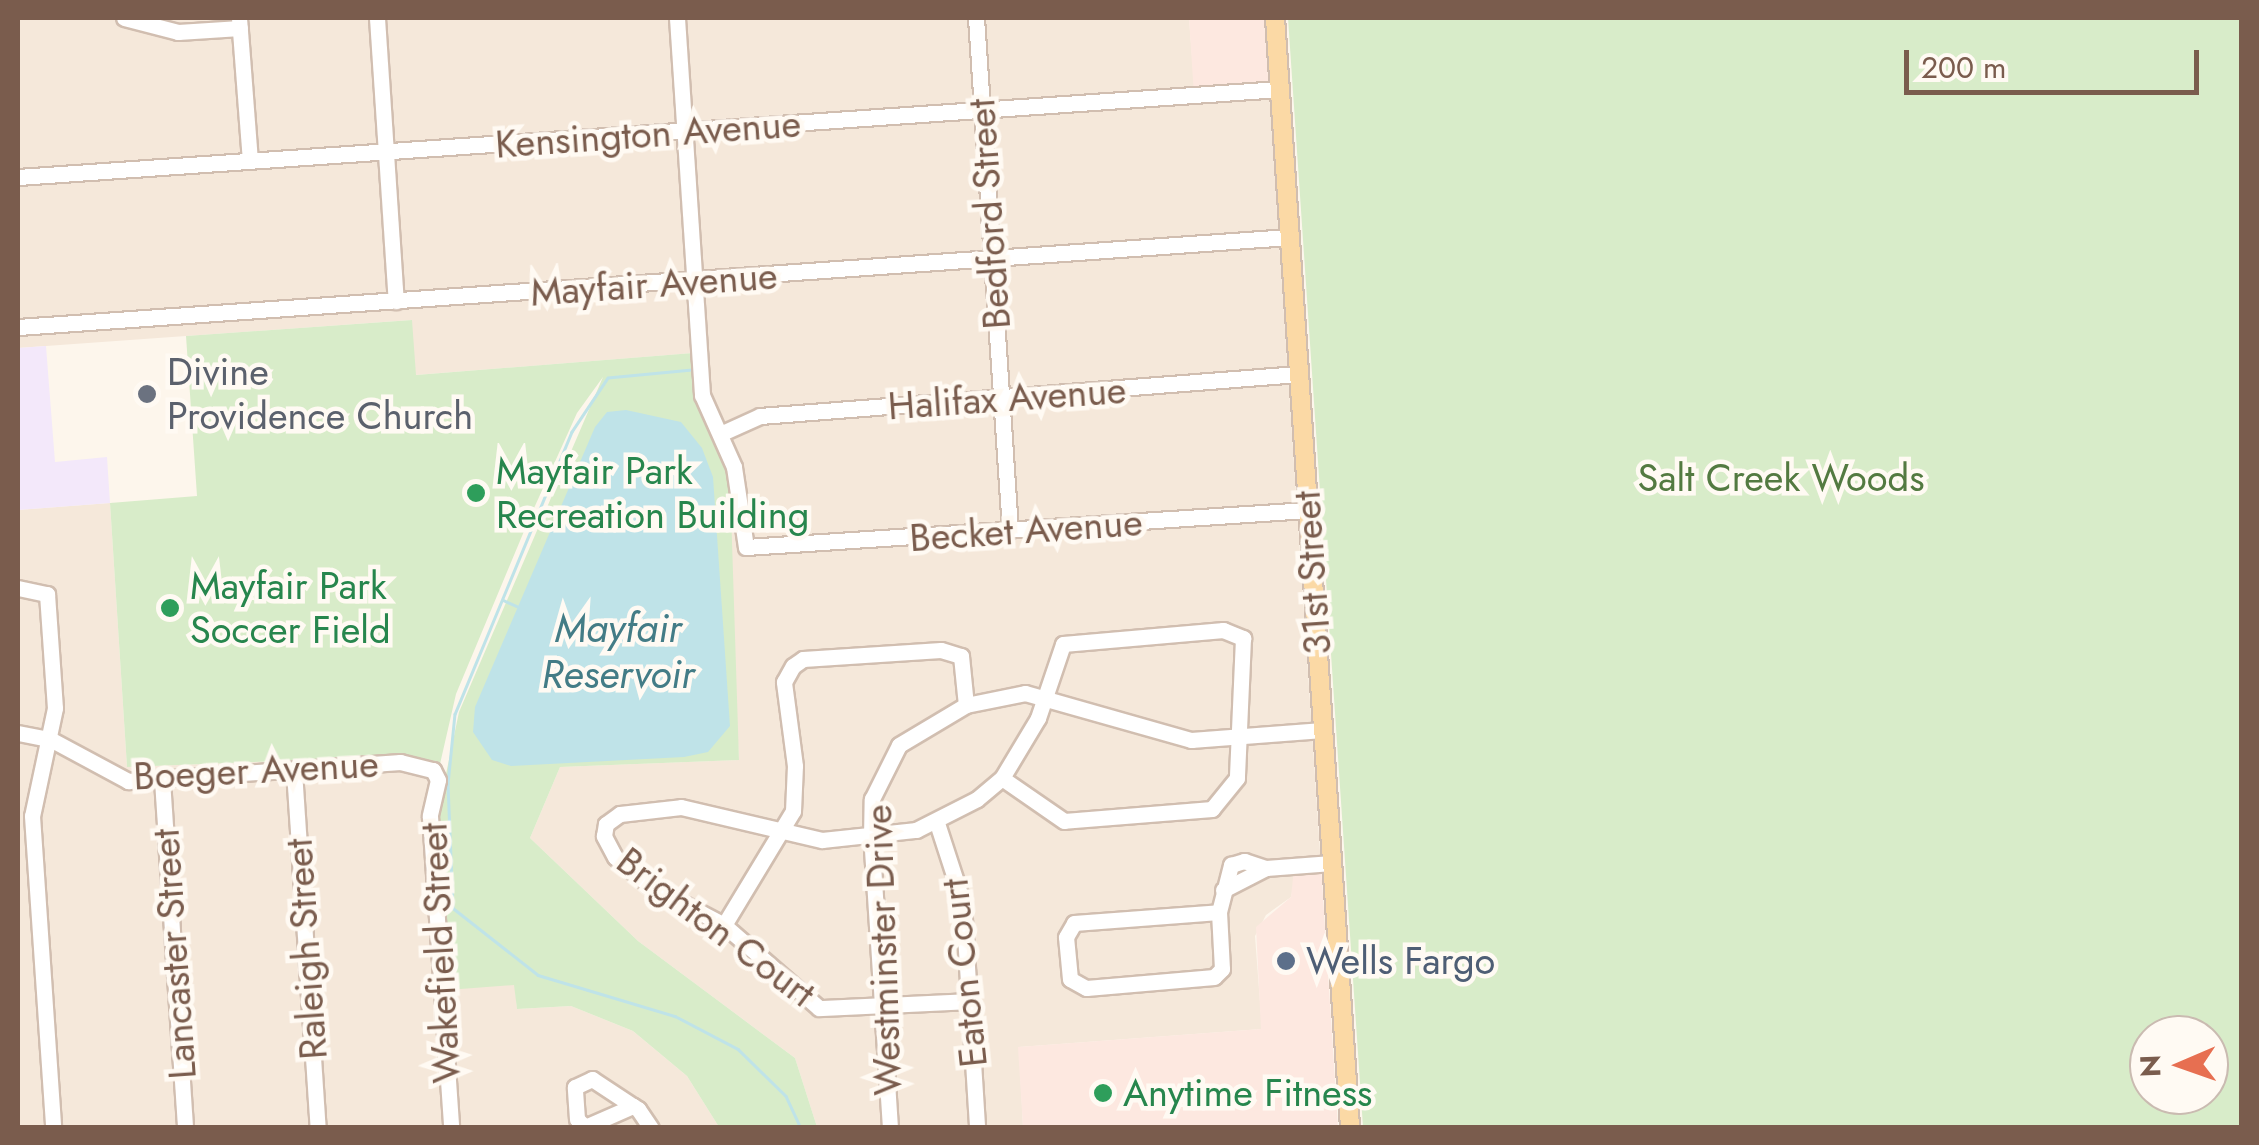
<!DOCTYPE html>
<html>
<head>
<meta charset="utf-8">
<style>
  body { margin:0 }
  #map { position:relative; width:2259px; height:1145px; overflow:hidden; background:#fdf6ec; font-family:Jost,sans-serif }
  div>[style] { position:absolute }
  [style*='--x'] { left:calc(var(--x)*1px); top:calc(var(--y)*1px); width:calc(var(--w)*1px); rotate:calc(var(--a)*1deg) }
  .residential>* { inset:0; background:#f5e8da }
  .commercial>* { inset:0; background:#fde8e0 }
  .education>* { inset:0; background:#f3e8fa }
  .green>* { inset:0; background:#d8ecc9 }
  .water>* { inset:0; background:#bfe3e8 }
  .stream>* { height:2.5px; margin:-1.25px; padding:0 1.25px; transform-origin:1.25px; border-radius:1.25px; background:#bfe3e8 }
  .roads { filter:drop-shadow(2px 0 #d1beb0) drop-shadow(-2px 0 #d1beb0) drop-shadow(0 2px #d1beb0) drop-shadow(0 -2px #d1beb0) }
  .minor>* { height:15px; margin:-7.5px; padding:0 7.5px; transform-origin:7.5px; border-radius:7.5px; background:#fff }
  .major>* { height:18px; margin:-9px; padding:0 9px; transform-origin:9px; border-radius:9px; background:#fbd9a5 }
  .dots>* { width:28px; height:28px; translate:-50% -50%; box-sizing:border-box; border:5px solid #fffaf3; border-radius:50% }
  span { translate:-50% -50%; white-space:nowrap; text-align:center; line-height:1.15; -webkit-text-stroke:9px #fffaf3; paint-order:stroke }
  .street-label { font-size:38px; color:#7a5c4d }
  .worship-label { font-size:38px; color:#5b616d }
  .left { translate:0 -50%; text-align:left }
  .leisure-label { font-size:38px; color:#27864d }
  .park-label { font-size:38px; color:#537a41 }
  .service-label { font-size:38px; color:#4e5e75 }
  .water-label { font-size:40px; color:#437c86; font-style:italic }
  .frame { position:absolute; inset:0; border:20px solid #7a5c4d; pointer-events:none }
  .north { position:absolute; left:2129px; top:1015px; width:100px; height:100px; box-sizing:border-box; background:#fffaf3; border:2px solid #cabbb1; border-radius:50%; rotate:268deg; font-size:28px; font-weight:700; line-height:40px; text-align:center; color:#7a5c4d }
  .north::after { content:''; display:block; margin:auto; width:35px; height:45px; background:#e76f51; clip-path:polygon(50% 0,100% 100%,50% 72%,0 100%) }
  .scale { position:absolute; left:1904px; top:50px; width:295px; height:45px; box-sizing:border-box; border:5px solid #7a5c4d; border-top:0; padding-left:12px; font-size:30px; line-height:35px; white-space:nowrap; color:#7a5c4d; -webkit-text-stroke:8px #fffaf3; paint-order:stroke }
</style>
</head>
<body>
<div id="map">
  <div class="residential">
    <i style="clip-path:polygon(18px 18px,1189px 18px,1195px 96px,1269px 91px,1321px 866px,1295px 878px,1291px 897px,1266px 915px,1255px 936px,1262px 1029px,1019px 1047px,1023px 1127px,817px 1127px,795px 1058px,638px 941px,530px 838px,560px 767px,739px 760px,722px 452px,699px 408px,693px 353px,415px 375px,411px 320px,18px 348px)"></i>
    <i style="clip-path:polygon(110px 503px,127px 767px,406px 756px,440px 764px,446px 787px,439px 798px,515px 985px,517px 1009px,571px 1006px,633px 1031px,687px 1076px,719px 1127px,18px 1128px,18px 510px)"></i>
  </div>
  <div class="commercial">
    <i style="clip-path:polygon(1189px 18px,1264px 18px,1269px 91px,1194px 96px)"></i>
    <i style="clip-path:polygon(1321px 866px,1338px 1127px,1023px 1127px,1018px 1047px,1261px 1029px,1256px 927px,1291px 897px,1294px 868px)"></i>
  </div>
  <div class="education">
    <i style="clip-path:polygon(46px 346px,55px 462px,107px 457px,110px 503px,18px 510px,18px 348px)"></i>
  </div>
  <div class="green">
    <i style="clip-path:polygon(evenodd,1288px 18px,2241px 18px,2241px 1127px,1363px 1127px,1288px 18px,2149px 1035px,2209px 1035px,2209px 1095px,2149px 1095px,2149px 1035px)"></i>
    <i style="clip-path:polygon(412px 320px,416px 375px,693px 353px,699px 408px,730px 479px,739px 760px,560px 767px,530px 838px,638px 941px,795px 1058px,817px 1127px,719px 1127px,687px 1076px,633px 1031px,571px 1006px,517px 1009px,514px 985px,447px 990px,438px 812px,459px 712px,603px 377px,577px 413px,530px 517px,456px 694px,440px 764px,406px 756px,127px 767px,110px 503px,197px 496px,186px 336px)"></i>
  </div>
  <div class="water">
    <i style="clip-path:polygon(626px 410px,681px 422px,702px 448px,713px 477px,730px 726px,708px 752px,684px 757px,511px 766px,492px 760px,473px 732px,475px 707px,595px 427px,607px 412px)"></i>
  </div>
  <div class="stream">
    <i style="--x:692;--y:370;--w:84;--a:174.6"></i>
    <i style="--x:608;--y:378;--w:65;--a:123.7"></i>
    <i style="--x:572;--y:432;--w:305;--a:112.5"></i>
    <i style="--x:455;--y:714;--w:70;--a:95.7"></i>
    <i style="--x:448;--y:784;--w:124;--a:87.7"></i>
    <i style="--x:453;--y:908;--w:108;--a:38.2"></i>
    <i style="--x:538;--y:975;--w:143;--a:16.7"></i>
    <i style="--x:675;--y:1016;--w:71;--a:27.6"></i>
    <i style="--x:738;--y:1049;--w:67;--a:44.4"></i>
    <i style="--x:786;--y:1096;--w:35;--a:65"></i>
    <i style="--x:503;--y:600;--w:17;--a:24"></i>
  </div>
  <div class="roads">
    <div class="minor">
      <i style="--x:124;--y:18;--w:56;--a:14.5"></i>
      <i style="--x:178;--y:32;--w:62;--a:-3.7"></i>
      <i style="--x:239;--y:18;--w:143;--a:85.6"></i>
      <i style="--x:377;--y:18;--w:284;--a:86.2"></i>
      <i style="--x:677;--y:18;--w:378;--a:86.2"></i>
      <i style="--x:702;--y:395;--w:79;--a:66"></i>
      <i style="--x:734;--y:467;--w:81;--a:81.5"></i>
      <i style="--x:746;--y:547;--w:563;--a:-3.77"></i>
      <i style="--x:976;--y:18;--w:513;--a:86.2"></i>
      <i style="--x:18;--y:177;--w:1264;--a:-3.99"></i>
      <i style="--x:18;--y:327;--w:1274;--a:-4.05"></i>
      <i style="--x:720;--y:434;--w:44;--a:-24.2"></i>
      <i style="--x:760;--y:416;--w:541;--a:-4.46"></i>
      <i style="--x:18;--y:588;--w:30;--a:12"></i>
      <i style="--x:47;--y:594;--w:114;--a:86"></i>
      <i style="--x:55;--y:708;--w:110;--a:102"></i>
      <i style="--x:32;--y:816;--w:313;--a:86.1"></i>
      <i style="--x:18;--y:733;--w:33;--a:11"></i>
      <i style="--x:50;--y:739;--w:89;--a:28.3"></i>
      <i style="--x:128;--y:781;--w:273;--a:-4"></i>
      <i style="--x:400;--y:762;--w:34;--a:14"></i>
      <i style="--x:433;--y:770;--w:11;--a:63"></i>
      <i style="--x:438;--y:780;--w:37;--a:103"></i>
      <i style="--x:430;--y:816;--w:313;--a:86.1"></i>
      <i style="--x:294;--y:771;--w:358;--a:86.2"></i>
      <i style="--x:162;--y:780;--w:349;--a:86.2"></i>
      <i style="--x:937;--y:823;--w:84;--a:72"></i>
      <i style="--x:963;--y:903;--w:225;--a:86.4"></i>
      <i style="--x:1223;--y:890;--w:48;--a:-27.1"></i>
      <i style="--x:1266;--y:868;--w:66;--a:-4.3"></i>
      <i style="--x:1219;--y:912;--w:57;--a:87"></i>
      <i style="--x:1222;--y:969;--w:11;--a:135"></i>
      <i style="--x:1214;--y:977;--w:128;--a:175.1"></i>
      <i style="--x:1086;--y:988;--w:18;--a:-151"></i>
      <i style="--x:1070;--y:979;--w:42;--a:-95.4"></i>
      <i style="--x:1066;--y:937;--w:16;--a:-60"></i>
      <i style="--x:1074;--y:923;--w:145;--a:-4.3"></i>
      <i style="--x:1219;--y:912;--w:49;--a:-75.7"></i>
      <i style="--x:1231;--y:865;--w:14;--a:-17"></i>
      <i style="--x:1244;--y:861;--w:23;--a:18"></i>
      <i style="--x:724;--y:925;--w:133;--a:-58.8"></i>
      <i style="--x:793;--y:811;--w:45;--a:-87.5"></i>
      <i style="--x:795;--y:766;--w:85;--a:-97.5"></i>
      <i style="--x:784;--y:682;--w:18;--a:-61"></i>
      <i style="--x:793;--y:666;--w:12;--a:-35"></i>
      <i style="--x:803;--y:659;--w:138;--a:-3.7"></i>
      <i style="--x:941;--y:650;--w:21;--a:17"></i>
      <i style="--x:961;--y:656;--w:49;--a:84.2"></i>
      <i style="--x:969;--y:1001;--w:150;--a:177.3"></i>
      <i style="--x:819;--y:1008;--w:126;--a:-138.9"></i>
      <i style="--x:724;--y:925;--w:84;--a:-152.2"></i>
      <i style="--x:650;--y:886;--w:45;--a:-140.4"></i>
      <i style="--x:615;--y:857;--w:24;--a:-118"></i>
      <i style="--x:604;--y:836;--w:12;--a:-81"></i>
      <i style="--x:606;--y:824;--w:17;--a:-36"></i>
      <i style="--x:620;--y:814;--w:61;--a:-6.5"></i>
      <i style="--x:681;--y:807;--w:145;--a:13.2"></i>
      <i style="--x:822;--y:840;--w:95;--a:-6.1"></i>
      <i style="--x:916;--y:830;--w:68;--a:-26.9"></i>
      <i style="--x:977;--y:799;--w:33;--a:-40"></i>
      <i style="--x:1002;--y:778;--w:70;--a:-59"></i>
      <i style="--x:1038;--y:718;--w:78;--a:-71.3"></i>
      <i style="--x:1063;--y:644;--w:161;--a:-5"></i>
      <i style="--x:1223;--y:630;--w:22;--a:22"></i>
      <i style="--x:1243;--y:638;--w:140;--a:92.5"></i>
      <i style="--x:1237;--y:778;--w:40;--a:129"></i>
      <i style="--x:1212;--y:809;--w:148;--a:175.4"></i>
      <i style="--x:1064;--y:821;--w:75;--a:-145.3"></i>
      <i style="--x:633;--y:1106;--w:52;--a:156.4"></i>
      <i style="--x:585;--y:1127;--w:11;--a:-135"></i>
      <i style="--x:577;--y:1119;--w:32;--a:-94"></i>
      <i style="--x:575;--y:1087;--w:19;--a:-25"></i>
      <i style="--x:592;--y:1079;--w:49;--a:33.4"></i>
      <i style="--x:633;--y:1106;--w:6;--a:31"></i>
      <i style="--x:638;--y:1109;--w:23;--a:56"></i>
      <i style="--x:890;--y:1128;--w:291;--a:-93.7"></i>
      <i style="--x:871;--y:838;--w:39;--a:-89"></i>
      <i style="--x:872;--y:799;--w:60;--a:-63.4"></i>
      <i style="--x:899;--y:745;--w:78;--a:-30.8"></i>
      <i style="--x:966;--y:705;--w:60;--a:-11.5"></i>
      <i style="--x:1025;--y:693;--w:173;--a:15.8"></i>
      <i style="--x:1191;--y:740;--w:132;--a:-4.3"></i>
    </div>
    <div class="major">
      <i style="--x:1275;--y:18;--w:1113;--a:86.13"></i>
    </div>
  </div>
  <div class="dots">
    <i style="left:147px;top:394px;background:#6b7280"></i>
    <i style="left:476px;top:493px;background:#2e9e5b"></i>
    <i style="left:170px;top:608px;background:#2e9e5b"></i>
    <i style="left:1286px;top:961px;background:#5c6f8a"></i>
    <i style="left:1103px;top:1093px;background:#2e9e5b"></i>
  </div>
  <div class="street-label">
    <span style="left:648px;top:134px;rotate:-4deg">Kensington Avenue</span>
    <span style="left:989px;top:214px;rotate:-94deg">Bedford Street</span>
    <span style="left:654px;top:284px;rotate:-4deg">Mayfair Avenue</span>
    <span style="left:1007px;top:398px;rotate:-4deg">Halifax Avenue</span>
    <span style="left:1026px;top:530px;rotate:-4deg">Becket Avenue</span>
    <span style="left:1312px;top:573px;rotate:-94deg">31st Street</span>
    <span style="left:256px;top:770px;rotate:-3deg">Boeger Avenue</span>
    <span style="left:716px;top:927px;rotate:37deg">Brighton Court</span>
    <span style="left:306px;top:949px;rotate:-94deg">Raleigh Street</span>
    <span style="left:883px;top:950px;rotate:-92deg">Westminster Drive</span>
    <span style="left:440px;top:953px;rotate:-93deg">Wakefield Street</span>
    <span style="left:174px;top:954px;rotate:-94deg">Lancaster Street</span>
    <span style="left:964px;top:973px;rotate:-96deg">Eaton Court</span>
  </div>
  <div class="worship-label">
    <span class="left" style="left:167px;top:394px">Divine<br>Providence Church</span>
  </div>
  <div class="leisure-label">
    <span class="left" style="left:496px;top:493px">Mayfair Park<br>Recreation Building</span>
    <span class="left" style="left:190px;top:608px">Mayfair Park<br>Soccer Field</span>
    <span class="left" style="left:1123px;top:1093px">Anytime Fitness</span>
  </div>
  <div class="park-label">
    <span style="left:1781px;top:478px">Salt Creek Woods</span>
  </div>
  <div class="service-label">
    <span class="left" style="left:1306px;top:961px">Wells Fargo</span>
  </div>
  <div class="water-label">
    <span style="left:618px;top:651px">Mayfair<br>Reservoir</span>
  </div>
  <div class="frame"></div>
  <div class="north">N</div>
  <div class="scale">200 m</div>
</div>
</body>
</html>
